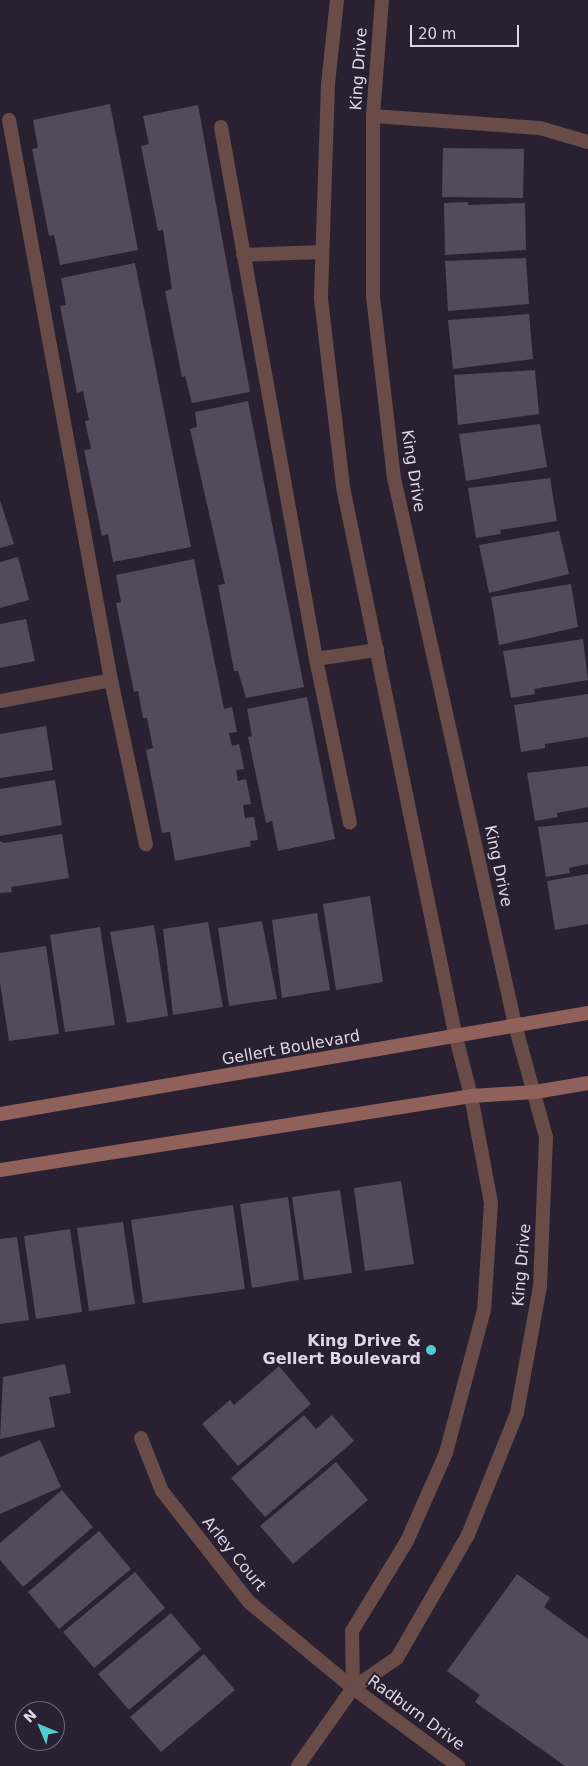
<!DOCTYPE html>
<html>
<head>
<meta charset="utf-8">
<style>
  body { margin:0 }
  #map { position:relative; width:588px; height:1766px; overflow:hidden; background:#292031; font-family:"DejaVu Sans",sans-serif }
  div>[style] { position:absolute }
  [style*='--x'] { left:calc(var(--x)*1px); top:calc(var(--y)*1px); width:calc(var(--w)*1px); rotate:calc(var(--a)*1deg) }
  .building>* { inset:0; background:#54495d }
  .service>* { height:14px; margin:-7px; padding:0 7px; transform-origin:7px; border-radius:7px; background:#694b47 }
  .minor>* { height:14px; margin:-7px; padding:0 7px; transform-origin:7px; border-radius:7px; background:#694b47 }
  .tertiary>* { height:14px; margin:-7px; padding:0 7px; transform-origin:7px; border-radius:7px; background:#694b47 }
  .secondary>* { height:14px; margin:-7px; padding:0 7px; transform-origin:7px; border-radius:7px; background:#90605a }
  .dots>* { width:14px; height:14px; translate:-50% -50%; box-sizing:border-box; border:2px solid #292031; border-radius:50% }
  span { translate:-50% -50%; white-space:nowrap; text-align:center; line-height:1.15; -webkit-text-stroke:4px #292031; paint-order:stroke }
  .street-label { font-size:16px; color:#ddd7e2 }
  .poi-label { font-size:16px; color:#ddd7e2; font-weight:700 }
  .right { translate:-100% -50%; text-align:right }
  .north { position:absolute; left:15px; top:1701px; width:50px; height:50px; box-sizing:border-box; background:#292031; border:1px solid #716978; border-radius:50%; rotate:315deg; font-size:14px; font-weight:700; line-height:20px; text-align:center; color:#ddd7e2 }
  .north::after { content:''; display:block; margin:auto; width:18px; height:22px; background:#51ccd1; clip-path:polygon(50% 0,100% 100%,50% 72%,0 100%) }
  .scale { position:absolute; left:410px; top:25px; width:109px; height:22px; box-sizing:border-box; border:2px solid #ddd7e2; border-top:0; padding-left:6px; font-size:15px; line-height:18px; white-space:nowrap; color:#ddd7e2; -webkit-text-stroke:4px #292031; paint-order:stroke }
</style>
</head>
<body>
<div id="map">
  <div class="building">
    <i style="clip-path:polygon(110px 104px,138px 250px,60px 265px,54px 235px,49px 236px,32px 149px,38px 148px,33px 120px)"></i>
    <i style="clip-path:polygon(198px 105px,250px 392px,192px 403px,185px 376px,182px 377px,165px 291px,172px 289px,163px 230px,158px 231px,141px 146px,149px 144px,143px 116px)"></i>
    <i style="clip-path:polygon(443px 148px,524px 149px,523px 198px,442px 197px)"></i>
    <i style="clip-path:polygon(468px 202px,468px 205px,525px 203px,526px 250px,445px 255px,444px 203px)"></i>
    <i style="clip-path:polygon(526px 258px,529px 304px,448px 311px,445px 261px)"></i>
    <i style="clip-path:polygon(135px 263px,191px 547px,113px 562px,108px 534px,102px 536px,84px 450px,91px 449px,85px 421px,89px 420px,83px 391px,77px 393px,60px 306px,66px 305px,61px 278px)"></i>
    <i style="clip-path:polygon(529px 314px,533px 359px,453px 369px,448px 320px)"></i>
    <i style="clip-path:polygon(535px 370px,539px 414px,458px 425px,454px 375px)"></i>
    <i style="clip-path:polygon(248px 401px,304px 687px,246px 698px,238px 671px,234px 671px,218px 585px,225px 584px,190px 429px,197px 427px,195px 412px)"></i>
    <i style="clip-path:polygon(540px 424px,547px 467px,466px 481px,459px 434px)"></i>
    <i style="clip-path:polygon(550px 478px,557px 521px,500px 530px,501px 534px,476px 538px,468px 488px)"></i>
    <i style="clip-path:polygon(0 500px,14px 544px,0 548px)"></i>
    <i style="clip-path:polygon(559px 531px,569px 574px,489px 593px,479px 545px)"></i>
    <i style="clip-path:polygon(18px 557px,29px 600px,0 608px,0 562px)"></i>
    <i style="clip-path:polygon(194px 559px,224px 709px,232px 707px,237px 732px,229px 733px,232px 746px,239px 744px,244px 769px,236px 770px,238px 781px,246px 779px,251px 804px,243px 805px,245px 818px,254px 817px,258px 840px,250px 841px,251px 846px,175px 861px,170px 832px,162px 833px,146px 750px,153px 748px,147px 718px,143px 718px,138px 691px,134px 692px,116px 603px,121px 602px,116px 575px)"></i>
    <i style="clip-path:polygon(571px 584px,578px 627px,499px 645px,491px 597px)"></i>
    <i style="clip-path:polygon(26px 619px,35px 661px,0 668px,0 624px)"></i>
    <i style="clip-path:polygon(583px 639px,588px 680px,534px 689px,535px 694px,511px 698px,503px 651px)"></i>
    <i style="clip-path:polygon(588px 694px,588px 737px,545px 744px,545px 748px,521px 752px,514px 705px)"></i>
    <i style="clip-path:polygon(307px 697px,335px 839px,278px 851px,272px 821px,266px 823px,248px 737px,252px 736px,247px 709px)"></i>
    <i style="clip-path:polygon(46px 726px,53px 770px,0 778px,0 734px)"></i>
    <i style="clip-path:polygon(588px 766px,588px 807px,557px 813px,558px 817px,535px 821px,527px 773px)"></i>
    <i style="clip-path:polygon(55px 780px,62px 825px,0 836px,0 789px)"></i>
    <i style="clip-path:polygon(588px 822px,588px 864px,569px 868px,570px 873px,546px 877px,538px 827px)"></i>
    <i style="clip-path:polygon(62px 834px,69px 878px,11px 887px,12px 892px,0 893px,0 841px,4px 843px)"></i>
    <i style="clip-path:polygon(588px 874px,588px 924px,555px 930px,547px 881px)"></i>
    <i style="clip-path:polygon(370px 896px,383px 982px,336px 990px,323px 904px)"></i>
    <i style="clip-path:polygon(317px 913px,330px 990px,282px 998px,272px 920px)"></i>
    <i style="clip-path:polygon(262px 921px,277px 999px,229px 1006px,218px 928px)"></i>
    <i style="clip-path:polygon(208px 922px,223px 1007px,173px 1015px,163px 929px)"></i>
    <i style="clip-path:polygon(154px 925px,168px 1016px,127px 1023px,110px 932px)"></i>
    <i style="clip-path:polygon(100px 927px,115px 1025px,65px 1032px,50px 935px)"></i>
    <i style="clip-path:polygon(46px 946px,59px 1034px,9px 1041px,0 983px,0 953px)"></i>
    <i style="clip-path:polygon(401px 1181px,414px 1264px,365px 1271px,354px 1188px)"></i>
    <i style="clip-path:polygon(340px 1190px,352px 1273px,304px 1280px,292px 1197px)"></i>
    <i style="clip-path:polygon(288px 1197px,299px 1280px,252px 1288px,240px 1204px)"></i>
    <i style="clip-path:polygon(233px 1205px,245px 1289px,143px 1303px,131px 1220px)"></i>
    <i style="clip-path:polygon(123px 1222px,135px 1304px,89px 1311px,77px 1228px)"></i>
    <i style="clip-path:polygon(70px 1229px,82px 1312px,36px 1319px,24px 1236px)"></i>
    <i style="clip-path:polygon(17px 1237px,29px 1320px,0 1324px,0 1239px)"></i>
    <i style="clip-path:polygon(65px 1364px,71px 1393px,49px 1397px,55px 1427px,0 1439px,3px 1377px)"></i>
    <i style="clip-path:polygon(279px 1366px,311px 1404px,238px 1466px,202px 1424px,230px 1400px,234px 1405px)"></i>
    <i style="clip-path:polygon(304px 1415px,316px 1429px,332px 1415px,354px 1441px,265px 1517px,231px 1478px)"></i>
    <i style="clip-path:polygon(40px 1440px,61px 1487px,0 1514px,0 1457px)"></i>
    <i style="clip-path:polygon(336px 1462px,368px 1500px,293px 1564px,260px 1526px)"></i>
    <i style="clip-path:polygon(62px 1490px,93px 1527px,23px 1587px,0 1560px,0 1543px)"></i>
    <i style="clip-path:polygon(99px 1531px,131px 1569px,59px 1629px,28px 1592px)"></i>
    <i style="clip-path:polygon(135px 1572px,165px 1608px,94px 1668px,63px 1632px)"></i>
    <i style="clip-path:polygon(517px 1574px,550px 1598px,544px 1607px,588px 1639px,588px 1766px,565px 1766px,475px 1702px,480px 1695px,447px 1671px)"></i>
    <i style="clip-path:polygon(171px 1613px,201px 1649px,129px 1710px,98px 1674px)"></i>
    <i style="clip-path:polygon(204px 1654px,235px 1690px,161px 1752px,130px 1717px)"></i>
  </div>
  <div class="service">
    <i style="--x:373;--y:116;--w:167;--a:4.1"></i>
    <i style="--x:540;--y:128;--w:50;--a:16.3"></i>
    <i style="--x:9;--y:120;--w:569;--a:79.68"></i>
    <i style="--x:111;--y:680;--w:168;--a:78"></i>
    <i style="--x:221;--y:127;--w:540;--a:79.88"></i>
    <i style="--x:316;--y:659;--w:167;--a:78.3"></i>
    <i style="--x:243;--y:255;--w:79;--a:-2.2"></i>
    <i style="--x:316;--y:659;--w:62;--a:-8.4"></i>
  </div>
  <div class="minor">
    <i style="--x:0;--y:701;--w:113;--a:-10.7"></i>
    <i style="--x:141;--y:1438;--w:57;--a:68.4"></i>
    <i style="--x:162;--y:1491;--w:141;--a:51.9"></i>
    <i style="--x:249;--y:1602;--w:135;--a:39.6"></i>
    <i style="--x:353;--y:1688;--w:131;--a:36.6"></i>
  </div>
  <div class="tertiary">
    <i style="--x:337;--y:0;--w:84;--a:96.1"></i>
    <i style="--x:328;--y:84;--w:215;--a:91.9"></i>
    <i style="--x:321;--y:299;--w:189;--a:83.3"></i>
    <i style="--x:343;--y:487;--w:562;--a:78.41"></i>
    <i style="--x:456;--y:1038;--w:60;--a:75.5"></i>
    <i style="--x:471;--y:1096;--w:109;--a:79.4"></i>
    <i style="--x:491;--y:1203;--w:107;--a:93.7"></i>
    <i style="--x:484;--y:1310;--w:148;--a:104.9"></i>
    <i style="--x:446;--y:1453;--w:96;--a:113.9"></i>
    <i style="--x:407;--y:1541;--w:105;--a:121.4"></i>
    <i style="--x:352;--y:1631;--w:57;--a:89"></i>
    <i style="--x:298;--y:1766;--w:95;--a:-54.8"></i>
    <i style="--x:353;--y:1688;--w:53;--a:-34.3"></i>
    <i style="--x:397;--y:1658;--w:142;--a:-60"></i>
    <i style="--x:468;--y:1535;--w:131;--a:-68.1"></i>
    <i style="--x:517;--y:1413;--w:128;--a:-79.7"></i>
    <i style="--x:540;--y:1287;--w:150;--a:-87.7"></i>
    <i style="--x:546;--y:1137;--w:116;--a:-105.5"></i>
    <i style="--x:515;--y:1025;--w:560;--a:-102.47"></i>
    <i style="--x:394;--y:478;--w:183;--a:-96.6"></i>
    <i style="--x:373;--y:296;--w:180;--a:-90"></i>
    <i style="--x:373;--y:116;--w:116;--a:-85.6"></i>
  </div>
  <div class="secondary">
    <i style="--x:0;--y:1114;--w:597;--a:-9.75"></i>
    <i style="--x:0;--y:1170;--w:477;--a:-8.9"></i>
    <i style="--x:471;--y:1096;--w:64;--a:-3.6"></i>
    <i style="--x:535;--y:1092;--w:54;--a:-9.6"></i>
  </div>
  <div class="dots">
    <i style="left:431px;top:1350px;background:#51ccd1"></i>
  </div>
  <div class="street-label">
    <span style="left:359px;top:69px;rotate:-86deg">King Drive</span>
    <span style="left:413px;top:471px;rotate:81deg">King Drive</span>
    <span style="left:498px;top:866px;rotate:78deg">King Drive</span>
    <span style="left:291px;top:1048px;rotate:-10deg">Gellert Boulevard</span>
    <span style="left:522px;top:1265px;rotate:-85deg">King Drive</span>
    <span style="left:234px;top:1554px;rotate:51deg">Arley Court</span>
    <span style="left:416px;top:1713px;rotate:36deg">Radburn Drive</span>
  </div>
  <div class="poi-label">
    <span class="right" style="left:421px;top:1350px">King Drive &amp;<br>Gellert Boulevard</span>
  </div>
  <div class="north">N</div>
  <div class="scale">20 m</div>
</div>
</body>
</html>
